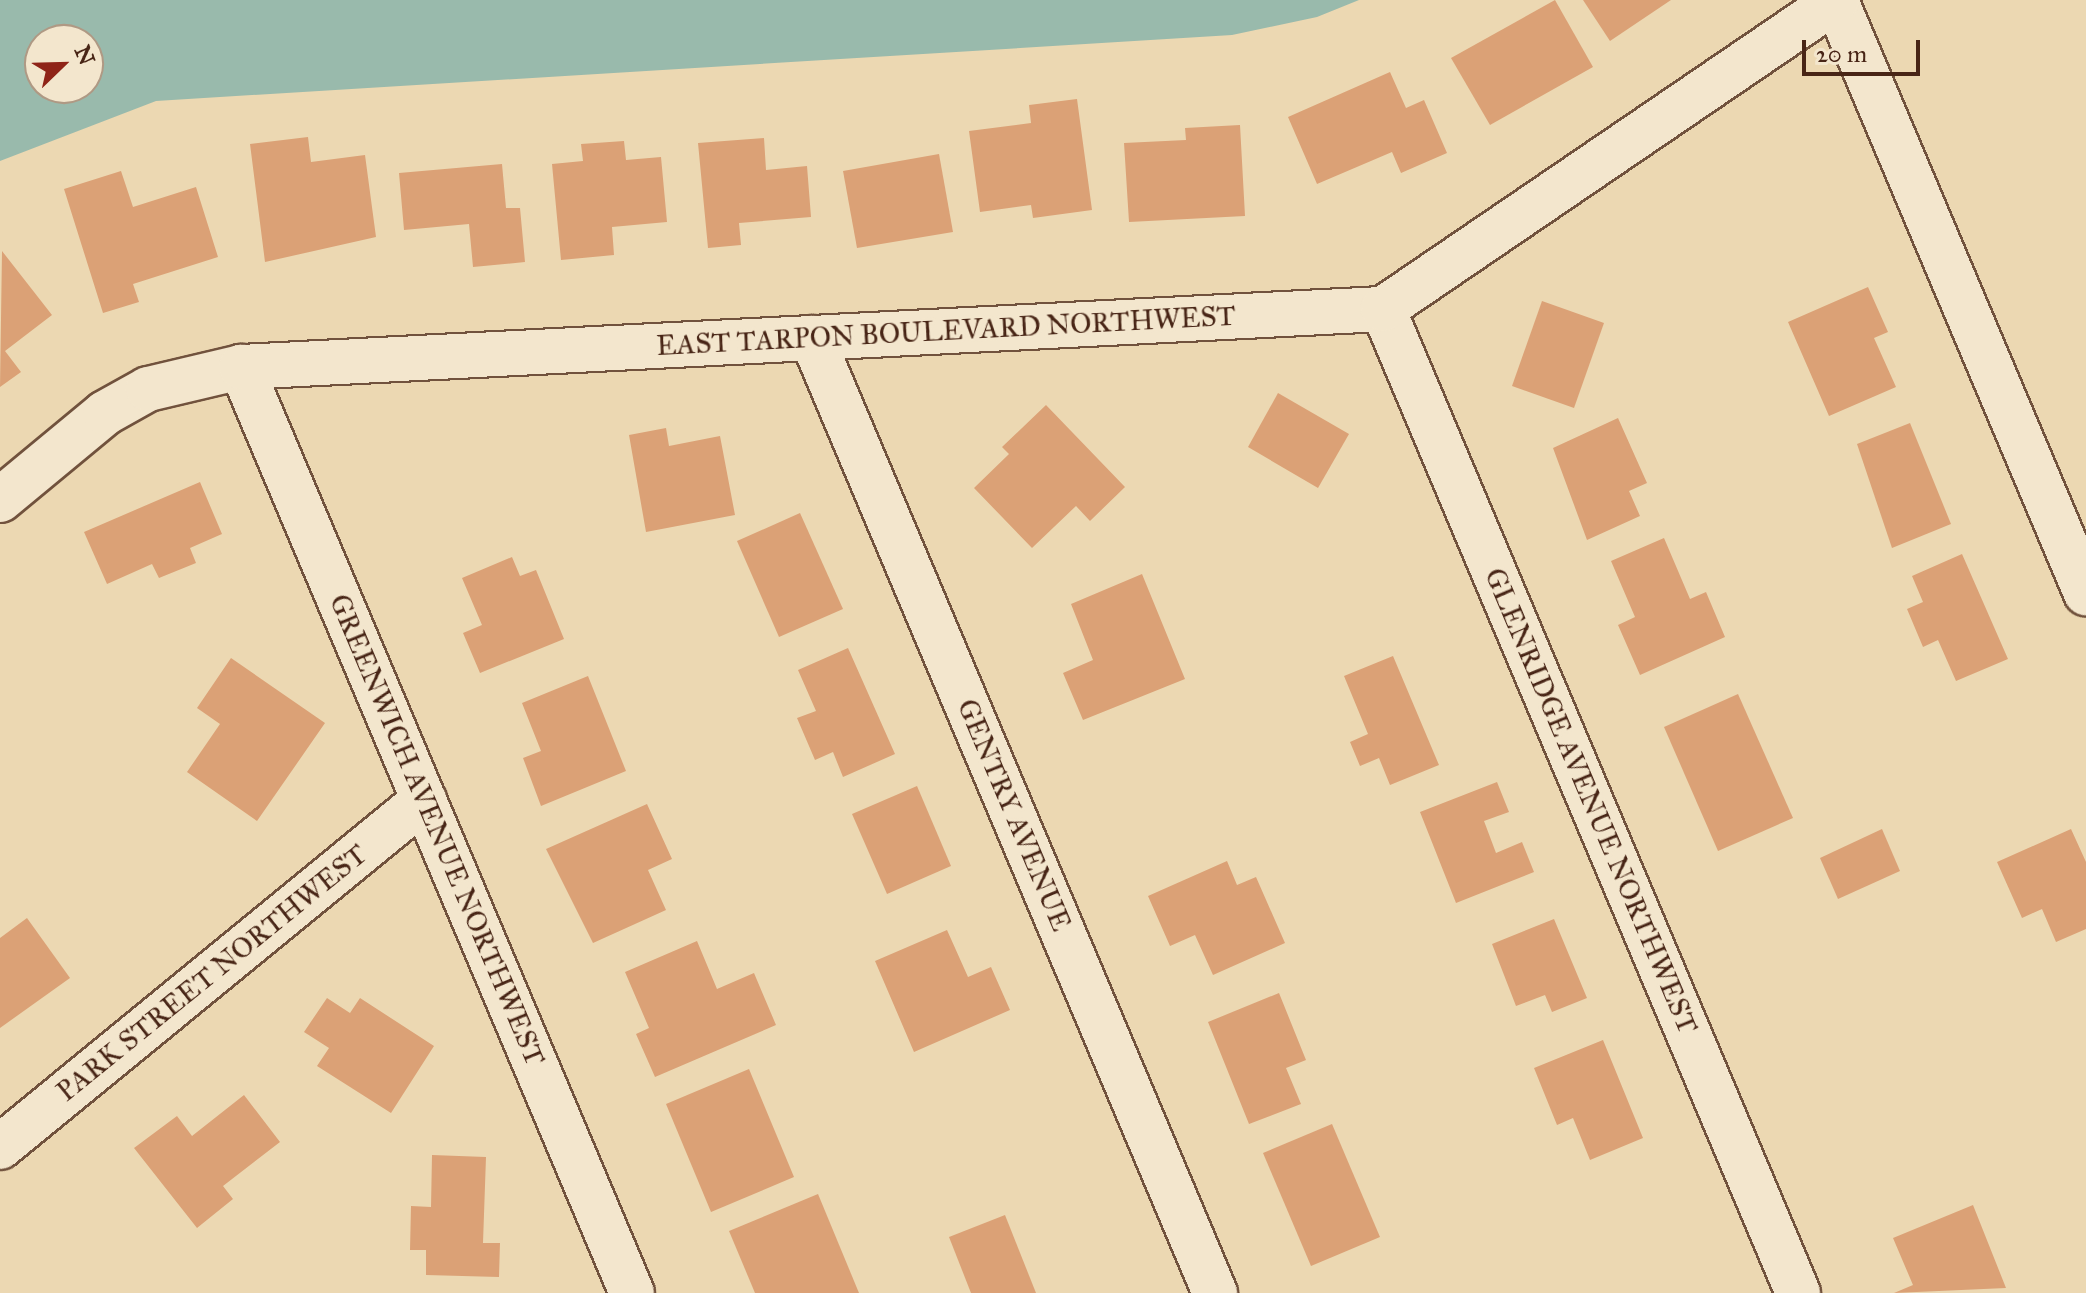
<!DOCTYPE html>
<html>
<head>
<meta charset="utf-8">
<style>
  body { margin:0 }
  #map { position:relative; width:2086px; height:1293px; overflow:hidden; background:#ecd8b2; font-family:"IM FELL Great Primer",serif }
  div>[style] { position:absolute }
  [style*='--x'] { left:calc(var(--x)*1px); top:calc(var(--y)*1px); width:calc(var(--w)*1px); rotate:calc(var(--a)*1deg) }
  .water>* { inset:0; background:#99baac }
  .building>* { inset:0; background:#dba176 }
  .roads { filter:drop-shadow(2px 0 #71523d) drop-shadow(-2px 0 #71523d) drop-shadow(0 2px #71523d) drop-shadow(0 -2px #71523d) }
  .street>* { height:44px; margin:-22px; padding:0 22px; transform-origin:22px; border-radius:22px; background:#f3e6cd }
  span { translate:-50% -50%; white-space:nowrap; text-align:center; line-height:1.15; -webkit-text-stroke:6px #f3e6cd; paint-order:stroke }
  .street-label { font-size:28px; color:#482516 }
  .north { position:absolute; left:24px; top:24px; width:80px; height:80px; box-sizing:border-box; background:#f3e6cd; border:2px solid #af9984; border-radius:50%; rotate:67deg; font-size:22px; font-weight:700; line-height:32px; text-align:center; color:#482516 }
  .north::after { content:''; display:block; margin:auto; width:28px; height:36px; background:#8f2418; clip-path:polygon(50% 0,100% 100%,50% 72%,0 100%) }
  .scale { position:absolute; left:1802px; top:40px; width:118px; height:36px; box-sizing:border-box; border:4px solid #482516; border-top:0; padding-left:10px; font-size:24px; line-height:28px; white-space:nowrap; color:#482516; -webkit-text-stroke:6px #f3e6cd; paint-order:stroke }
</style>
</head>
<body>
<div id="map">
  <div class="water">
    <i style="clip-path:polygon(evenodd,0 0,1359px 0,1317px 17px,1232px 35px,156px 101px,0 161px,0 0,40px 40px,88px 40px,88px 88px,40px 88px,40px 40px)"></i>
  </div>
  <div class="building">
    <i style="clip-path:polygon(1555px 0,1593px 67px,1490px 125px,1451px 58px)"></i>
    <i style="clip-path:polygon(1583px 0,1671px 0,1610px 41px)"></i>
    <i style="clip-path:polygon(1390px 72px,1406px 108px,1424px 100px,1447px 153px,1401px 173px,1392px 152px,1317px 184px,1288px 117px)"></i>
    <i style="clip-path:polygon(1077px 99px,1092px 210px,1033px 218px,1031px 205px,980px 212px,969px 131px,1031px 123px,1029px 105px)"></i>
    <i style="clip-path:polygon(1240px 125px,1245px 216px,1129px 222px,1124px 143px,1186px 140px,1185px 128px)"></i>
    <i style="clip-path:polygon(308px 137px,311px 162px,365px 155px,376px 237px,265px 262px,250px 144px)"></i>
    <i style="clip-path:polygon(764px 138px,766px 170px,807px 166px,811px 217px,739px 223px,741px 245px,708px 248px,698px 143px)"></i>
    <i style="clip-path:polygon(624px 141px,626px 160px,661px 157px,667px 222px,612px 227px,614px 255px,561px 260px,552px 164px,583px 161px,581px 144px)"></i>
    <i style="clip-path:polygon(939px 154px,953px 232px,857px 248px,843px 171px)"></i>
    <i style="clip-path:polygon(502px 164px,506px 208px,520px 208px,525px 262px,473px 267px,469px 224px,404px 230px,399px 173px)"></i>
    <i style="clip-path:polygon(121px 171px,133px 207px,196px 187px,218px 257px,133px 284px,139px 302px,103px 313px,64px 189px)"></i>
    <i style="clip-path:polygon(2px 251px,52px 315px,5px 351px,21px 372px,0 387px)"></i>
    <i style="clip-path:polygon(1868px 287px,1888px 332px,1874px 338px,1896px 387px,1829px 416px,1788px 322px)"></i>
    <i style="clip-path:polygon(1542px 301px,1604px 323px,1574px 408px,1512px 386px)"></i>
    <i style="clip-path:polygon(1278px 393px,1349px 434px,1318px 488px,1248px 447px)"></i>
    <i style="clip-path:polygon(1046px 405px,1125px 487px,1090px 521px,1076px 506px,1032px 548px,974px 488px,1009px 454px,1002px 447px)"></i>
    <i style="clip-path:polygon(1618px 418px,1647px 483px,1629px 491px,1640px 516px,1587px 540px,1553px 448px)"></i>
    <i style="clip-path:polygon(1910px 423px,1951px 524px,1892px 548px,1857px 444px)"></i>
    <i style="clip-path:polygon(666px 428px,669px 446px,720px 436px,735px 515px,646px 532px,629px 435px)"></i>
    <i style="clip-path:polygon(200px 482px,222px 534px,190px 548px,196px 563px,159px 578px,152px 564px,107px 584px,84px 532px)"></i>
    <i style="clip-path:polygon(800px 513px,843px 609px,779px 637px,737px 541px)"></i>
    <i style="clip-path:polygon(1664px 538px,1690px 599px,1706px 592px,1725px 637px,1640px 675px,1618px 625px,1635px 617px,1611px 561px)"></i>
    <i style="clip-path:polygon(1962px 554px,2008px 659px,1956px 681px,1938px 640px,1923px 647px,1907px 609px,1923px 602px,1912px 576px)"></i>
    <i style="clip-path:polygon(512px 557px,520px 576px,536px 570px,564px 639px,480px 673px,463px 633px,482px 625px,462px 578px)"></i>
    <i style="clip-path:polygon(1142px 574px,1185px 679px,1083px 720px,1063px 673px,1093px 660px,1071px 604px)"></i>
    <i style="clip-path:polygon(848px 648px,895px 754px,843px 777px,833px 752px,815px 760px,797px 718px,816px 711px,798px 670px)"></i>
    <i style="clip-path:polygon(1393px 656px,1439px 765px,1390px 785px,1379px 758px,1360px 766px,1350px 742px,1368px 734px,1344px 676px)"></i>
    <i style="clip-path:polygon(231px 658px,325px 723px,257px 821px,187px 772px,220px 724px,197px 708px)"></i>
    <i style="clip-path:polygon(588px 676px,626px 771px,541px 806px,523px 758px,541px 751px,522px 703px)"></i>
    <i style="clip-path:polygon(1738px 694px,1793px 818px,1718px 851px,1664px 727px)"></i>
    <i style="clip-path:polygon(1497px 782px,1509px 812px,1484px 821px,1496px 853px,1522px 842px,1534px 872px,1456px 903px,1420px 812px)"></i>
    <i style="clip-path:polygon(917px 786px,951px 866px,887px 894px,852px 814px)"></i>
    <i style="clip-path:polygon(647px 804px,672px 859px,648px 870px,666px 910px,593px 943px,546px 849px)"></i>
    <i style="clip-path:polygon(1882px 829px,1900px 871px,1838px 899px,1820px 858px)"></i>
    <i style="clip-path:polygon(2071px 829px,2086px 862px,2086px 929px,2056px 942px,2042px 909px,2022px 918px,1997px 862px)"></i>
    <i style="clip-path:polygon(1227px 861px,1237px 885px,1256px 877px,1285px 943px,1213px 975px,1195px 935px,1170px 946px,1148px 896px)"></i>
    <i style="clip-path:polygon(27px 918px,70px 978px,0 1028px,0 938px)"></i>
    <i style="clip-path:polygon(1554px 919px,1587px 998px,1552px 1012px,1545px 995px,1516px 1006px,1492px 944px)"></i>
    <i style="clip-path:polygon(947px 930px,968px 977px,991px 967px,1010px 1010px,914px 1052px,875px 961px)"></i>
    <i style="clip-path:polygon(697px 941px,717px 989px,754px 973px,776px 1025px,655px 1077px,636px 1034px,649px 1028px,625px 972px)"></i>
    <i style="clip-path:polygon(1279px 993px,1306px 1060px,1286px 1068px,1301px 1104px,1249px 1124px,1208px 1022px)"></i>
    <i style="clip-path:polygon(327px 998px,350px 1013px,360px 998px,434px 1046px,391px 1113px,317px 1066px,329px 1048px,304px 1032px)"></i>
    <i style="clip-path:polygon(1603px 1040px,1643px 1138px,1590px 1160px,1573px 1118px,1557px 1125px,1534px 1068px)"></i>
    <i style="clip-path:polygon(749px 1069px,794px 1177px,711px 1212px,666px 1104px)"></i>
    <i style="clip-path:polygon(244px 1095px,280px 1142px,223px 1186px,233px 1199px,197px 1228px,134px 1148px,177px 1116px,192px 1136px)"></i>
    <i style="clip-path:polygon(1332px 1124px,1380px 1237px,1311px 1266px,1263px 1153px)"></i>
    <i style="clip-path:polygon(432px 1155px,486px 1157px,483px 1243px,500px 1243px,499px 1277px,426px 1275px,426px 1250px,410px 1250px,411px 1206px,431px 1207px)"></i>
    <i style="clip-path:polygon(818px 1194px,859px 1293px,755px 1293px,729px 1231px)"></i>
    <i style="clip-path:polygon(1973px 1205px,2006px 1288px,1894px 1293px,1913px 1285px,1893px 1238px)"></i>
    <i style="clip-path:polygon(1005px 1215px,1036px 1293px,971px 1293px,949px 1237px)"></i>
  </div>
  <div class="roads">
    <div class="street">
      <i style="--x:1836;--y:1;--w:643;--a:67.11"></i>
      <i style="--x:1383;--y:309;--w:1068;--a:67.13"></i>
      <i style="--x:812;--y:338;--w:1037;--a:67.12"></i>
      <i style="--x:241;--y:367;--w:1005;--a:67.11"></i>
      <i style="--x:0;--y:500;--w:136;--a:-39.6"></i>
      <i style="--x:105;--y:413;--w:49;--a:-29.2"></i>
      <i style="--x:148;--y:389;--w:96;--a:-13.3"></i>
      <i style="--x:241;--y:367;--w:1143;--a:-2.91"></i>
      <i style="--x:1383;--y:309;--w:549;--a:-34.24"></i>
      <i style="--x:0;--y:1147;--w:548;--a:-39.3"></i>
    </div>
  </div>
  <div class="street-label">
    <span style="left:946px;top:331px;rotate:-3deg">EAST TARPON BOULEVARD NORTHWEST</span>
    <span style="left:1591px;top:801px;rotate:67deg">GLENRIDGE AVENUE NORTHWEST</span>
    <span style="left:1014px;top:815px;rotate:67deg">GENTRY AVENUE</span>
    <span style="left:437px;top:830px;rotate:67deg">GREENWICH AVENUE NORTHWEST</span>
    <span style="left:212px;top:973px;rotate:-39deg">PARK STREET NORTHWEST</span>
  </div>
  <div class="north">N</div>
  <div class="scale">20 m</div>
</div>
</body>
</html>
